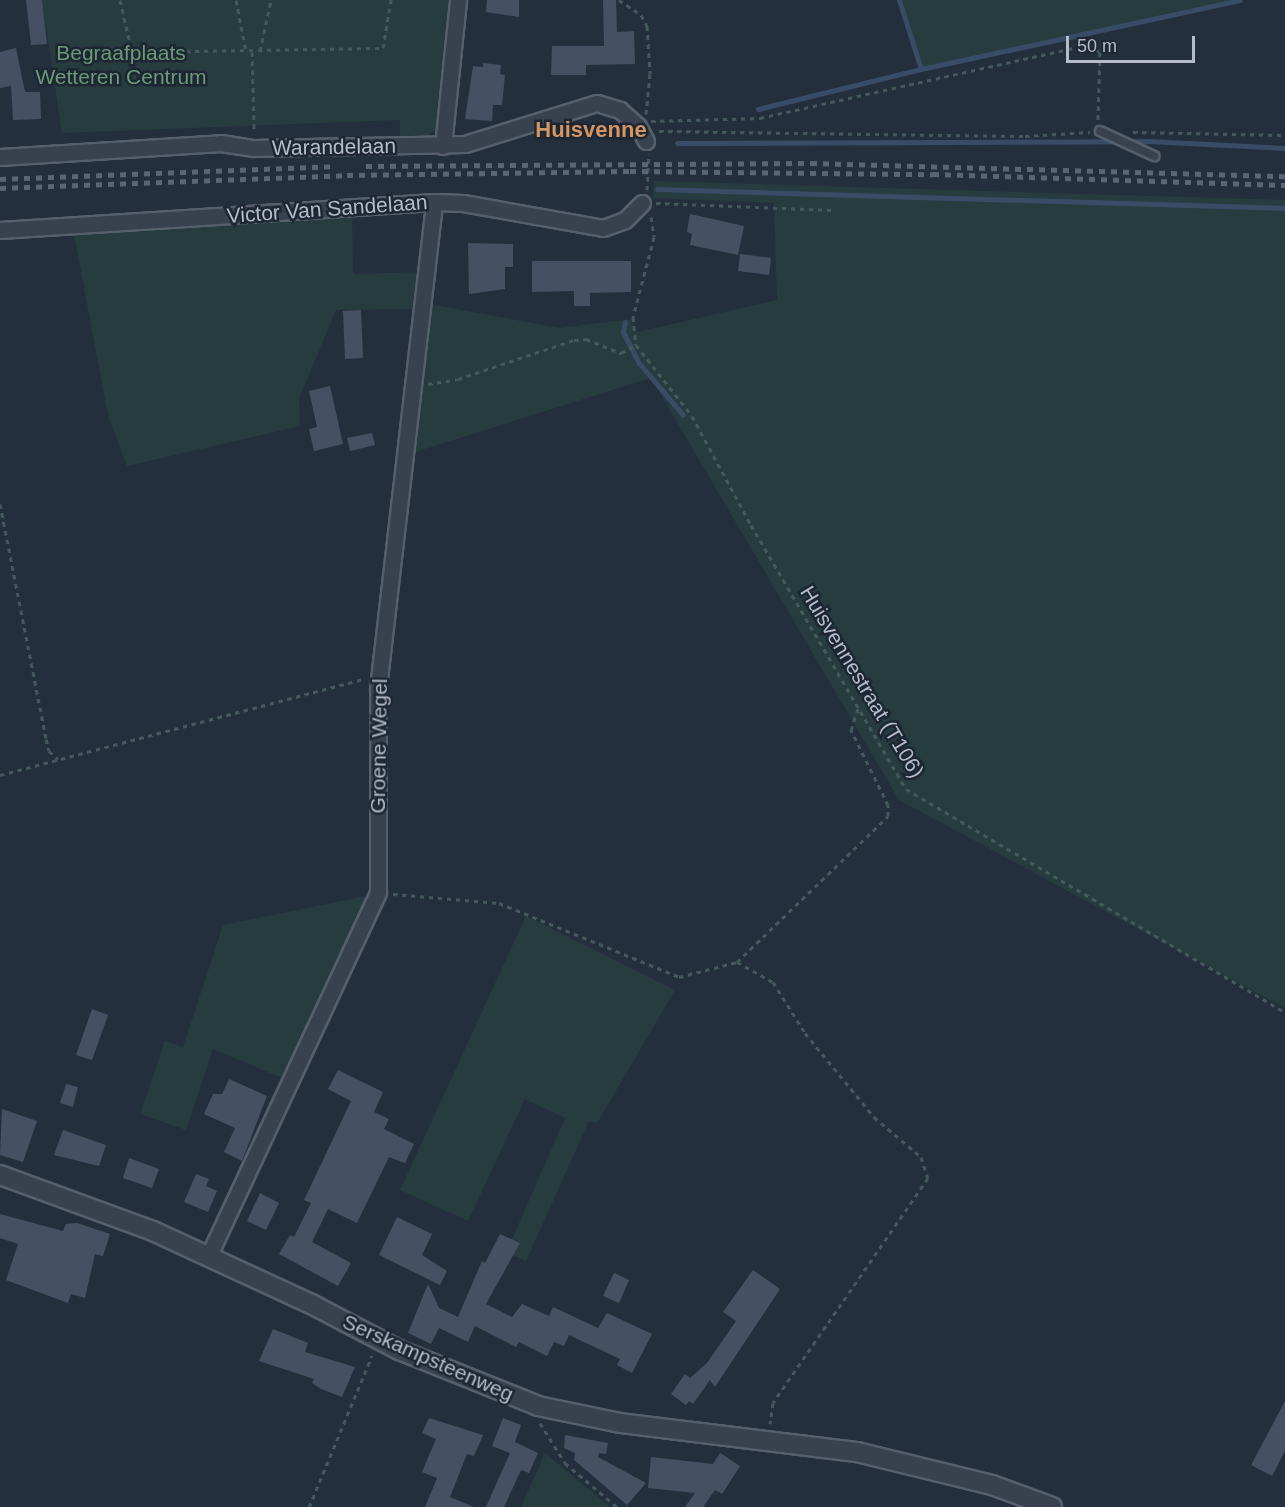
<!DOCTYPE html>
<html>
<head>
<meta charset="utf-8">
<style>
  body { margin:0 }
  #map { position:relative; width:1285px; height:1507px; overflow:hidden; background:#242f3e; font-family:Helvetica,sans-serif }
  div>[style] { position:absolute }
  [style*='--x'] { left:calc(var(--x)*1px); top:calc(var(--y)*1px); width:calc(var(--w)*1px); rotate:calc(var(--a)*1deg) }
  .green>* { inset:0; background:#263c3f }
  .stream>* { height:5px; margin:-2.5px; padding:0 2.5px; transform-origin:2.5px; border-radius:2.5px; background:#394c67 }
  .building>* { inset:0; background:#455162 }
  .path>* { height:3px; margin-top:-1.5px; transform-origin:0; background:repeating-linear-gradient(90deg,#44595c 0 4.5px,transparent 0 9px) }
  .roads { filter:drop-shadow(2px 0 #565f6c) drop-shadow(-2px 0 #565f6c) drop-shadow(0 2px #565f6c) drop-shadow(0 -2px #565f6c) }
  .service>* { height:8px; margin:-4px; padding:0 4px; transform-origin:4px; border-radius:4px; background:#38414e }
  .minor>* { height:15px; margin:-7.5px; padding:0 7.5px; transform-origin:7.5px; border-radius:7.5px; background:#38414e }
  .tertiary>* { height:18px; margin:-9px; padding:0 9px; transform-origin:9px; border-radius:9px; background:#38414e }
  .rail>* { height:4.5px; margin-top:-2.25px; transform-origin:0; background:repeating-linear-gradient(90deg,#5a6575 0 6px,transparent 0 12px) }
  span { translate:-50% -50%; white-space:nowrap; text-align:center; line-height:1.15; -webkit-text-stroke:5px #1d2633; paint-order:stroke }
  .park-label { font-size:21px; color:#6b9a76 }
  .street-label { font-size:21px; color:#b4bcc9 }
  .neighbourhood-label { font-size:22px; color:#d59563; font-weight:700 }
  .scale { position:absolute; left:1066px; top:36px; width:129px; height:27px; box-sizing:border-box; border:3px solid #b4bcc9; border-top:0; padding-left:8px; font-size:18px; line-height:21px; white-space:nowrap; color:#b4bcc9; -webkit-text-stroke:4px #1d2633; paint-order:stroke }
</style>
</head>
<body>
<div id="map">
  <div class="green">
    <i style="clip-path:polygon(42px 0,452px 0,436px 129px,422px 141px,400px 142px,400px 120px,62px 133px)"></i>
    <i style="clip-path:polygon(899px 0,1240px 0,921px 69px)"></i>
    <i style="clip-path:polygon(654px 181px,1285px 200px,1285px 1008px,899px 800px,651px 378px,412px 453px,429px 304px,560px 328px,631px 319px,637px 332px,777px 300px,774px 203px,653px 198px)"></i>
    <i style="clip-path:polygon(352px 213px,353px 274px,425px 272px,419px 309px,336px 310px,299px 399px,300px 426px,127px 466px,108px 416px,74px 234px)"></i>
    <i style="clip-path:polygon(361px 897px,370px 899px,287px 1080px,213px 1049px,186px 1130px,140px 1114px,165px 1041px,183px 1047px,223px 925px)"></i>
    <i style="clip-path:polygon(526px 916px,675px 990px,597px 1123px,589px 1121px,526px 1261px,506px 1253px,565px 1118px,525px 1099px,468px 1221px,400px 1190px)"></i>
    <i style="clip-path:polygon(545px 1453px,609px 1506px,609px 1507px,521px 1507px)"></i>
  </div>
  <div class="stream">
    <i style="--x:899;--y:0;--w:72;--a:72.3"></i>
    <i style="--x:921;--y:69;--w:326;--a:-12.2"></i>
    <i style="--x:758;--y:109;--w:168;--a:-13.8"></i>
    <i style="--x:677;--y:143;--w:471;--a:-0.2"></i>
    <i style="--x:1148;--y:141;--w:137;--a:2.9"></i>
    <i style="--x:657;--y:189;--w:628;--a:1.73"></i>
    <i style="--x:625;--y:322;--w:10;--a:101"></i>
    <i style="--x:623;--y:332;--w:35;--a:63"></i>
    <i style="--x:639;--y:363;--w:68;--a:49.8"></i>
  </div>
  <div class="building">
    <i style="clip-path:polygon(26px 0,42px 0,47px 44px,31px 45px)"></i>
    <i style="clip-path:polygon(487px 0,519px 0,519px 17px,486px 12px)"></i>
    <i style="clip-path:polygon(603px 0,616px 0,617px 32px,634px 31px,635px 64px,586px 65px,586px 75px,551px 75px,552px 46px,604px 46px)"></i>
    <i style="clip-path:polygon(16px 48px,25px 92px,40px 92px,41px 119px,13px 120px,11px 86px,0 88px,0 52px)"></i>
    <i style="clip-path:polygon(483px 63px,501px 65px,500px 74px,505px 75px,502px 105px,493px 105px,492px 121px,465px 119px,473px 66px,483px 67px)"></i>
    <i style="clip-path:polygon(690px 214px,744px 226px,738px 255px,690px 245px,692px 234px,687px 232px)"></i>
    <i style="clip-path:polygon(468px 243px,513px 244px,513px 267px,505px 267px,505px 289px,469px 294px)"></i>
    <i style="clip-path:polygon(740px 254px,771px 258px,769px 275px,738px 271px)"></i>
    <i style="clip-path:polygon(532px 261px,631px 261px,631px 292px,590px 293px,590px 306px,574px 306px,574px 291px,532px 292px)"></i>
    <i style="clip-path:polygon(361px 310px,363px 358px,345px 359px,343px 311px)"></i>
    <i style="clip-path:polygon(330px 386px,343px 444px,314px 451px,309px 429px,317px 427px,309px 391px)"></i>
    <i style="clip-path:polygon(372px 433px,375px 445px,350px 451px,347px 438px)"></i>
    <i style="clip-path:polygon(92px 1009px,108px 1015px,92px 1060px,76px 1055px)"></i>
    <i style="clip-path:polygon(338px 1070px,383px 1092px,374px 1112px,389px 1119px,384px 1129px,414px 1144px,405px 1163px,389px 1157px,357px 1223px,328px 1209px,312px 1242px,351px 1263px,338px 1286px,279px 1254px,290px 1235px,294px 1237px,311px 1203px,304px 1200px,351px 1101px,328px 1089px)"></i>
    <i style="clip-path:polygon(229px 1079px,267px 1096px,242px 1161px,224px 1152px,235px 1128px,204px 1114px,213px 1094px,222px 1094px)"></i>
    <i style="clip-path:polygon(66px 1084px,78px 1087px,73px 1107px,60px 1103px)"></i>
    <i style="clip-path:polygon(2px 1109px,37px 1121px,23px 1162px,0 1155px)"></i>
    <i style="clip-path:polygon(63px 1130px,106px 1145px,99px 1166px,54px 1155px)"></i>
    <i style="clip-path:polygon(129px 1158px,159px 1169px,152px 1188px,123px 1178px)"></i>
    <i style="clip-path:polygon(196px 1174px,209px 1179px,206px 1186px,217px 1191px,208px 1212px,184px 1202px)"></i>
    <i style="clip-path:polygon(260px 1193px,279px 1203px,266px 1230px,247px 1221px)"></i>
    <i style="clip-path:polygon(0 1214px,63px 1231px,66px 1224px,77px 1223px,110px 1234px,103px 1256px,95px 1254px,85px 1298px,71px 1294px,68px 1303px,6px 1280px,18px 1244px,0 1238px)"></i>
    <i style="clip-path:polygon(397px 1217px,432px 1234px,422px 1255px,447px 1271px,440px 1285px,379px 1255px)"></i>
    <i style="clip-path:polygon(500px 1234px,520px 1243px,486px 1304px,512px 1317px,522px 1304px,549px 1316px,553px 1307px,598px 1328px,607px 1313px,652px 1334px,632px 1373px,617px 1365px,620px 1359px,569px 1335px,564px 1346px,554px 1342px,547px 1356px,519px 1342px,516px 1347px,475px 1326px,468px 1342px,439px 1328px,431px 1344px,408px 1333px,428px 1284px,439px 1308px,458px 1317px,482px 1261px,485px 1263px)"></i>
    <i style="clip-path:polygon(753px 1270px,780px 1289px,715px 1387px,710px 1380px,693px 1404px,689px 1401px,686px 1405px,671px 1394px,685px 1374px,690px 1378px,707px 1363px,736px 1321px,723px 1312px)"></i>
    <i style="clip-path:polygon(614px 1273px,629px 1280px,619px 1303px,603px 1296px)"></i>
    <i style="clip-path:polygon(273px 1329px,308px 1343px,305px 1352px,355px 1367px,342px 1397px,321px 1389px,312px 1383px,314px 1379px,259px 1361px)"></i>
    <i style="clip-path:polygon(1285px 1401px,1285px 1451px,1272px 1476px,1251px 1465px)"></i>
    <i style="clip-path:polygon(429px 1418px,483px 1435px,474px 1456px,467px 1454px,450px 1497px,474px 1507px,425px 1507px,437px 1478px,422px 1472px,436px 1439px,422px 1433px)"></i>
    <i style="clip-path:polygon(503px 1418px,521px 1425px,515px 1442px,538px 1453px,529px 1473px,521px 1470px,504px 1507px,486px 1507px,510px 1453px,492px 1446px)"></i>
    <i style="clip-path:polygon(565px 1435px,608px 1443px,606px 1454px,599px 1453px,598px 1457px,646px 1483px,627px 1505px,574px 1460px,575px 1453px,564px 1448px)"></i>
    <i style="clip-path:polygon(720px 1453px,740px 1466px,722px 1494px,715px 1490px,703px 1507px,685px 1507px,695px 1493px,648px 1488px,651px 1457px,713px 1464px)"></i>
  </div>
  <div class="path">
    <i style="--x:120;--y:0;--w:53;--a:77"></i>
    <i style="--x:132;--y:52;--w:251;--a:-0.9"></i>
    <i style="--x:383;--y:48;--w:49;--a:-80.5"></i>
    <i style="--x:236;--y:0;--w:53;--a:79.1"></i>
    <i style="--x:619;--y:0;--w:27;--a:34"></i>
    <i style="--x:641;--y:15;--w:13;--a:61"></i>
    <i style="--x:647;--y:26;--w:48;--a:86.4"></i>
    <i style="--x:650;--y:74;--w:40;--a:95.7"></i>
    <i style="--x:260;--y:51;--w:52;--a:-77.8"></i>
    <i style="--x:252;--y:52;--w:79;--a:88.5"></i>
    <i style="--x:651;--y:121;--w:109;--a:-1.6"></i>
    <i style="--x:760;--y:118;--w:335;--a:-12.6"></i>
    <i style="--x:1087;--y:45;--w:15;--a:28"></i>
    <i style="--x:1100;--y:52;--w:68;--a:91.7"></i>
    <i style="--x:659;--y:131;--w:366;--a:0.8"></i>
    <i style="--x:1025;--y:136;--w:65;--a:-3.5"></i>
    <i style="--x:1133;--y:132;--w:152;--a:1.1"></i>
    <i style="--x:647;--y:190;--w:36;--a:-87"></i>
    <i style="--x:656;--y:203;--w:176;--a:2.3"></i>
    <i style="--x:651;--y:217;--w:20;--a:81"></i>
    <i style="--x:654;--y:237;--w:83;--a:104.7"></i>
    <i style="--x:633;--y:317;--w:28;--a:84"></i>
    <i style="--x:636;--y:345;--w:90;--a:51.7"></i>
    <i style="--x:692;--y:416;--w:124;--a:61.6"></i>
    <i style="--x:751;--y:525;--w:306;--a:59.6"></i>
    <i style="--x:906;--y:789;--w:440;--a:30.5"></i>
    <i style="--x:428;--y:384;--w:30;--a:-9"></i>
    <i style="--x:458;--y:379;--w:122;--a:-18.6"></i>
    <i style="--x:574;--y:340;--w:12;--a:-5"></i>
    <i style="--x:586;--y:339;--w:38;--a:22"></i>
    <i style="--x:621;--y:353;--w:17;--a:-28"></i>
    <i style="--x:0;--y:504;--w:239;--a:78.9"></i>
    <i style="--x:46;--y:739;--w:12;--a:76"></i>
    <i style="--x:49;--y:751;--w:12;--a:42"></i>
    <i style="--x:0;--y:775;--w:376;--a:-14.8"></i>
    <i style="--x:393;--y:894;--w:106;--a:4.9"></i>
    <i style="--x:499;--y:903;--w:195;--a:22.3"></i>
    <i style="--x:679;--y:977;--w:60;--a:-14.5"></i>
    <i style="--x:737;--y:962;--w:210;--a:-44"></i>
    <i style="--x:888;--y:816;--w:11;--a:-90"></i>
    <i style="--x:888;--y:805;--w:84;--a:-116.3"></i>
    <i style="--x:851;--y:730;--w:23;--a:-72"></i>
    <i style="--x:737;--y:962;--w:41;--a:29.1"></i>
    <i style="--x:773;--y:982;--w:60;--a:57.9"></i>
    <i style="--x:805;--y:1033;--w:109;--a:50.6"></i>
    <i style="--x:874;--y:1117;--w:62;--a:40.4"></i>
    <i style="--x:921;--y:1157;--w:22;--a:72"></i>
    <i style="--x:928;--y:1178;--w:273;--a:124.6"></i>
    <i style="--x:773;--y:1403;--w:21;--a:98"></i>
    <i style="--x:540;--y:1423;--w:47;--a:58"></i>
    <i style="--x:565;--y:1463;--w:68;--a:40.2"></i>
    <i style="--x:309;--y:1507;--w:164;--a:-67.4"></i>
  </div>
  <div class="roads">
    <div class="service">
      <i style="--x:1100;--y:131;--w:60;--a:24.8"></i>
    </div>
    <div class="minor">
      <i style="--x:443;--y:146;--w:147;--a:-84.1"></i>
      <i style="--x:0;--y:157;--w:221;--a:-3.6"></i>
      <i style="--x:221;--y:143;--w:33;--a:9"></i>
      <i style="--x:254;--y:148;--w:211;--a:-1.1"></i>
      <i style="--x:465;--y:144;--w:138;--a:-17.3"></i>
      <i style="--x:597;--y:103;--w:24;--a:17"></i>
      <i style="--x:620;--y:110;--w:24;--a:42"></i>
      <i style="--x:638;--y:126;--w:17;--a:62"></i>
      <i style="--x:0;--y:230;--w:435;--a:-3.7"></i>
      <i style="--x:434;--y:202;--w:29;--a:2"></i>
      <i style="--x:463;--y:203;--w:142;--a:10.1"></i>
      <i style="--x:603;--y:228;--w:23;--a:-20"></i>
      <i style="--x:625;--y:220;--w:24;--a:-45"></i>
      <i style="--x:209;--y:1255;--w:400;--a:-65"></i>
      <i style="--x:378;--y:892;--w:204;--a:-90"></i>
      <i style="--x:378;--y:688;--w:489;--a:-83.4"></i>
    </div>
    <div class="tertiary">
      <i style="--x:0;--y:1175;--w:163;--a:20.1"></i>
      <i style="--x:153;--y:1231;--w:174;--a:24.8"></i>
      <i style="--x:311;--y:1304;--w:99;--a:27.6"></i>
      <i style="--x:399;--y:1350;--w:150;--a:21.9"></i>
      <i style="--x:538;--y:1406;--w:84;--a:11.7"></i>
      <i style="--x:620;--y:1423;--w:239;--a:7"></i>
      <i style="--x:857;--y:1452;--w:139;--a:13.7"></i>
      <i style="--x:992;--y:1485;--w:64;--a:20.1"></i>
    </div>
  </div>
  <div class="rail">
    <i style="--x:366;--y:166;--w:445;--a:-0.4"></i>
    <i style="--x:811;--y:163;--w:474;--a:1.6"></i>
    <i style="--x:0;--y:179;--w:333;--a:-2.2"></i>
    <i style="--x:0;--y:188;--w:347;--a:-2.1"></i>
    <i style="--x:347;--y:175;--w:283;--a:-0.8"></i>
    <i style="--x:630;--y:171;--w:303;--a:0.6"></i>
    <i style="--x:933;--y:174;--w:352;--a:1.8"></i>
  </div>
  <div class="park-label">
    <span style="left:121px;top:65px">Begraafplaats<br>Wetteren Centrum</span>
  </div>
  <div class="street-label">
    <span style="left:334px;top:147px;rotate:-1deg">Warandelaan</span>
    <span style="left:327px;top:209px;rotate:-4deg">Victor Van Sandelaan</span>
    <span style="left:862px;top:682px;rotate:59deg">Huisvennestraat (T106)</span>
    <span style="left:379px;top:746px;rotate:-89deg">Groene Wegel</span>
    <span style="left:428px;top:1358px;rotate:24deg">Serskampsteenweg</span>
  </div>
  <div class="neighbourhood-label">
    <span style="left:591px;top:130px">Huisvenne</span>
  </div>
  <div class="scale">50 m</div>
</div>
</body>
</html>
